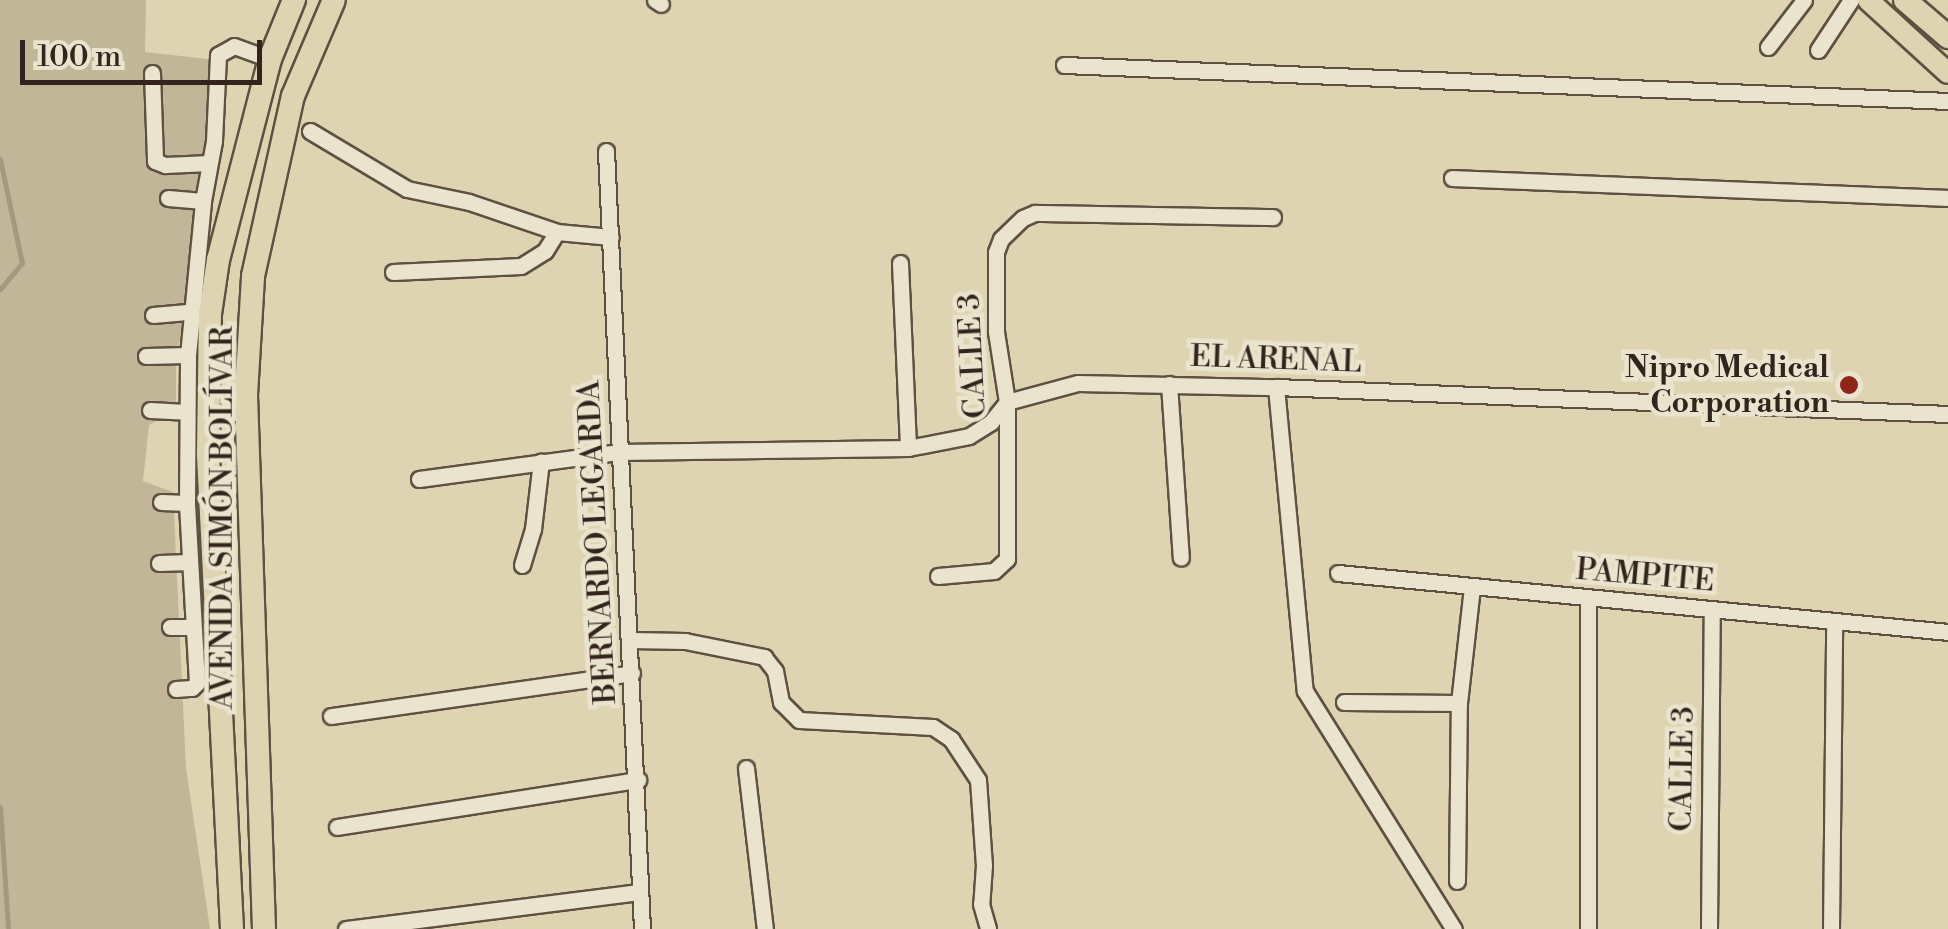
<!DOCTYPE html>
<html>
<head>
<meta charset="utf-8">
<style>
  body { margin:0 }
  #map { position:relative; width:1948px; height:929px; overflow:hidden; background:#dfd4b2; font-family:"Libre Bodoni",serif }
  div>[style] { position:absolute }
  [style*='--x'] { left:calc(var(--x)*1px); top:calc(var(--y)*1px); width:calc(var(--w)*1px); rotate:calc(var(--a)*1deg) }
  .green>* { inset:0; background:#c2b699 }
  .stream>* { height:5px; margin:-2.5px; padding:0 2.5px; transform-origin:2.5px; border-radius:2.5px; background:#a5987f }
  .roads { filter:drop-shadow(2px 0 #5e5142) drop-shadow(-2px 0 #5e5142) drop-shadow(0 2px #5e5142) drop-shadow(0 -2px #5e5142) }
  .minor>* { height:15px; margin:-7.5px; padding:0 7.5px; transform-origin:7.5px; border-radius:7.5px; background:#eae3cd }
  .major>* { height:20px; margin:-10px; padding:0 10px; transform-origin:10px; border-radius:10px; background:#dfd4b2 }
  .highway>* { height:22px; margin:-11px; padding:0 11px; transform-origin:11px; border-radius:11px; background:#dfd4b2 }
  .dots>* { width:28px; height:28px; translate:-50% -50%; box-sizing:border-box; border:5px solid #eae3cd; border-radius:50% }
  span { translate:-50% -50%; white-space:nowrap; text-align:center; line-height:1.15; -webkit-text-stroke:9px #eae3cd; paint-order:stroke }
  .street-label { font-size:30px; color:#33251d }
  .poi-label { font-size:30px; color:#33251d; font-weight:700 }
  .right { translate:-100% -50%; text-align:right }
  .scale { position:absolute; left:20px; top:40px; width:242px; height:45px; box-sizing:border-box; border:5px solid #33251d; border-top:0; padding-left:12px; font-size:30px; line-height:35px; white-space:nowrap; color:#33251d; -webkit-text-stroke:8px #eae3cd; paint-order:stroke }
</style>
</head>
<body>
<div id="map">
  <div class="green">
    <i style="clip-path:polygon(0 0,146px 0,145px 52px,226px 61px,176px 361px,176px 410px,149px 425px,143px 481px,173px 492px,186px 768px,210px 929px,0 929px)"></i>
  </div>
  <div class="stream">
    <i style="--x:0;--y:159;--w:106;--a:78.1"></i>
    <i style="--x:22;--y:263;--w:34;--a:130"></i>
    <i style="--x:0;--y:807;--w:122;--a:86.2"></i>
  </div>
  <div class="roads">
    <div class="minor">
      <i style="--x:655;--y:0;--w:7;--a:34"></i>
      <i style="--x:1768;--y:47;--w:59;--a:-52.5"></i>
      <i style="--x:1818;--y:50;--w:60;--a:-56.6"></i>
      <i style="--x:1064;--y:65;--w:885;--a:2.33"></i>
      <i style="--x:152;--y:73;--w:88;--a:88"></i>
      <i style="--x:155;--y:161;--w:11;--a:22"></i>
      <i style="--x:165;--y:165;--w:44;--a:-2.6"></i>
      <i style="--x:310;--y:131;--w:113;--a:30.9"></i>
      <i style="--x:407;--y:189;--w:63;--a:11.8"></i>
      <i style="--x:469;--y:202;--w:93;--a:18.8"></i>
      <i style="--x:557;--y:232;--w:54;--a:5.3"></i>
      <i style="--x:606;--y:151;--w:779;--a:87.35"></i>
      <i style="--x:1452;--y:178;--w:496;--a:2.3"></i>
      <i style="--x:168;--y:198;--w:35;--a:5"></i>
      <i style="--x:900;--y:263;--w:185;--a:87.5"></i>
      <i style="--x:393;--y:272;--w:128;--a:-2.7"></i>
      <i style="--x:521;--y:266;--w:28;--a:-32"></i>
      <i style="--x:545;--y:251;--w:22;--a:-58"></i>
      <i style="--x:153;--y:315;--w:37;--a:-5"></i>
      <i style="--x:146;--y:356;--w:42;--a:-1.4"></i>
      <i style="--x:1169;--y:384;--w:174;--a:86.1"></i>
      <i style="--x:1276;--y:387;--w:305;--a:84.6"></i>
      <i style="--x:1305;--y:691;--w:281;--a:58"></i>
      <i style="--x:150;--y:410;--w:36;--a:3"></i>
      <i style="--x:419;--y:479;--w:202;--a:-7.7"></i>
      <i style="--x:619;--y:452;--w:289;--a:-0.8"></i>
      <i style="--x:908;--y:448;--w:62;--a:-11.1"></i>
      <i style="--x:969;--y:436;--w:26;--a:-32"></i>
      <i style="--x:991;--y:422;--w:26;--a:-51"></i>
      <i style="--x:1007;--y:402;--w:73;--a:-15"></i>
      <i style="--x:1078;--y:383;--w:198;--a:1.2"></i>
      <i style="--x:1276;--y:387;--w:673;--a:2.3"></i>
      <i style="--x:161;--y:502;--w:26;--a:2"></i>
      <i style="--x:159;--y:563;--w:31;--a:-2"></i>
      <i style="--x:522;--y:565;--w:38;--a:-73"></i>
      <i style="--x:533;--y:529;--w:68;--a:-83.3"></i>
      <i style="--x:1338;--y:573;--w:613;--a:5.52"></i>
      <i style="--x:938;--y:576;--w:56;--a:-5.1"></i>
      <i style="--x:994;--y:571;--w:18;--a:-43"></i>
      <i style="--x:1007;--y:559;--w:157;--a:-90"></i>
      <i style="--x:1007;--y:402;--w:71;--a:-98.9"></i>
      <i style="--x:996;--y:332;--w:80;--a:-90"></i>
      <i style="--x:996;--y:252;--w:14;--a:-69"></i>
      <i style="--x:1001;--y:239;--w:30;--a:-44"></i>
      <i style="--x:1023;--y:218;--w:13;--a:-23"></i>
      <i style="--x:1035;--y:213;--w:238;--a:1"></i>
      <i style="--x:1588;--y:599;--w:330;--a:90"></i>
      <i style="--x:170;--y:627;--w:23;--a:0"></i>
      <i style="--x:631;--y:640;--w:54;--a:1.1"></i>
      <i style="--x:685;--y:641;--w:81;--a:11.4"></i>
      <i style="--x:764;--y:657;--w:18;--a:52"></i>
      <i style="--x:775;--y:671;--w:32;--a:79"></i>
      <i style="--x:781;--y:702;--w:25;--a:45"></i>
      <i style="--x:799;--y:720;--w:134;--a:3"></i>
      <i style="--x:933;--y:727;--w:22;--a:34"></i>
      <i style="--x:951;--y:739;--w:49;--a:56.6"></i>
      <i style="--x:978;--y:780;--w:85;--a:86"></i>
      <i style="--x:984;--y:865;--w:39;--a:94"></i>
      <i style="--x:981;--y:904;--w:26;--a:74"></i>
      <i style="--x:176;--y:689;--w:16;--a:-4"></i>
      <i style="--x:192;--y:688;--w:7;--a:-45"></i>
      <i style="--x:197;--y:683;--w:180;--a:-93.2"></i>
      <i style="--x:187;--y:503;--w:148;--a:-89.6"></i>
      <i style="--x:188;--y:355;--w:155;--a:-84.4"></i>
      <i style="--x:203;--y:201;--w:61;--a:-79.6"></i>
      <i style="--x:214;--y:141;--w:86;--a:-87.3"></i>
      <i style="--x:218;--y:55;--w:18;--a:-29"></i>
      <i style="--x:234;--y:46;--w:38;--a:20"></i>
      <i style="--x:1344;--y:702;--w:115;--a:0.5"></i>
      <i style="--x:331;--y:716;--w:304;--a:-8.1"></i>
      <i style="--x:746;--y:768;--w:162;--a:83.3"></i>
      <i style="--x:337;--y:827;--w:305;--a:-8.9"></i>
      <i style="--x:1457;--y:881;--w:178;--a:-89.4"></i>
      <i style="--x:1459;--y:703;--w:117;--a:-83.6"></i>
      <i style="--x:346;--y:929;--w:296;--a:-7.2"></i>
      <i style="--x:1709;--y:929;--w:319;--a:-89.5"></i>
      <i style="--x:1831;--y:929;--w:306;--a:-89.4"></i>
    </div>
    <div class="major">
      <i style="--x:1868;--y:0;--w:108;--a:42.4"></i>
    </div>
    <div class="highway">
      <i style="--x:1905;--y:0;--w:57;--a:40.7"></i>
      <i style="--x:232;--y:929;--w:476;--a:-92.9"></i>
      <i style="--x:208;--y:454;--w:140;--a:-89.2"></i>
      <i style="--x:210;--y:314;--w:55;--a:-81.6"></i>
      <i style="--x:218;--y:260;--w:208;--a:-75.5"></i>
      <i style="--x:270;--y:59;--w:64;--a:-67.9"></i>
      <i style="--x:264;--y:929;--w:534;--a:-91.93"></i>
      <i style="--x:246;--y:395;--w:119;--a:-86.6"></i>
      <i style="--x:253;--y:276;--w:184;--a:-77.5"></i>
      <i style="--x:293;--y:96;--w:104;--a:-66.9"></i>
    </div>
  </div>
  <div class="dots">
    <i style="left:1849px;top:385px;background:#8f2418"></i>
  </div>
  <div class="street-label">
    <span style="left:973px;top:356px;rotate:-93deg">CALLE 3</span>
    <span style="left:1276px;top:360px;rotate:2deg">EL ARENAL</span>
    <span style="left:223px;top:518px;rotate:-90deg">AVENIDA SIMÓN BOLÍVAR</span>
    <span style="left:598px;top:542px;rotate:-93deg">BERNARDO LEGARDA</span>
    <span style="left:1645px;top:576px;rotate:5deg">PAMPITE</span>
    <span style="left:1683px;top:769px;rotate:-89deg">CALLE 3</span>
  </div>
  <div class="poi-label">
    <span class="right" style="left:1829px;top:385px">Nipro Medical<br>Corporation</span>
  </div>
  <div class="scale">100 m</div>
</div>
</body>
</html>
